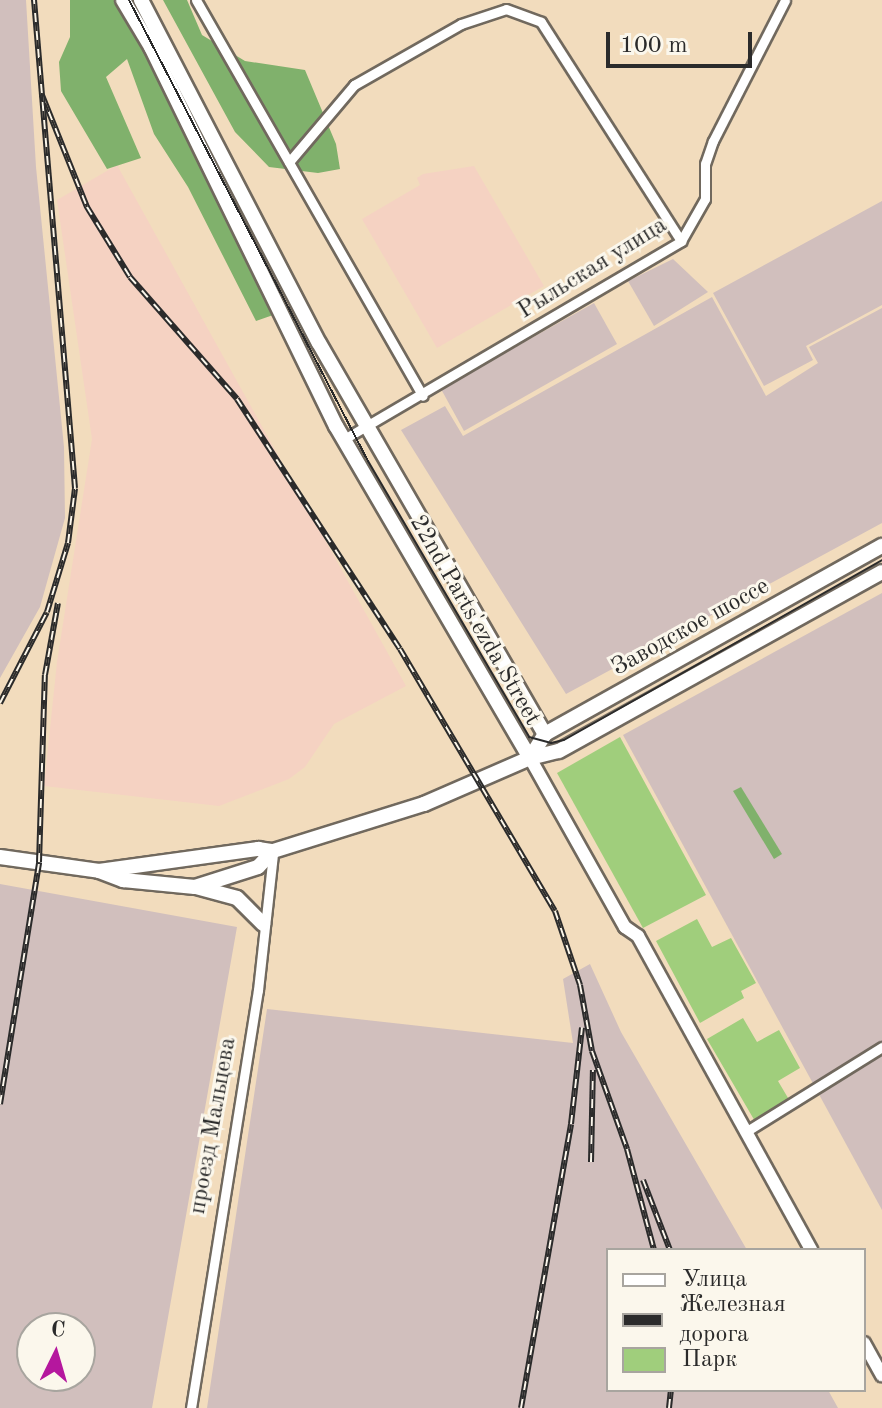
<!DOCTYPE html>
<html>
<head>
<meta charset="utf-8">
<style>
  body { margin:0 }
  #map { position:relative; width:882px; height:1408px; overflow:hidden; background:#f2dcbd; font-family:"Old Standard TT",serif }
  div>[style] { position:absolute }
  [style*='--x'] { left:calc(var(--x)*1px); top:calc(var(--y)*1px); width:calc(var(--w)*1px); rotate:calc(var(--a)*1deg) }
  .built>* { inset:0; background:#f5d2c2 }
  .industrial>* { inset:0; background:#d1bfbd }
  .green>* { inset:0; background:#a0ce7c }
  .forest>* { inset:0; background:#80b16c }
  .roads { filter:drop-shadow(2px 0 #71695e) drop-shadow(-2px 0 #71695e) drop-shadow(0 2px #71695e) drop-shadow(0 -2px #71695e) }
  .minor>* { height:9px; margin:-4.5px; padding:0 4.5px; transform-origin:4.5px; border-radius:4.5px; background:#fff }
  .tertiary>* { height:12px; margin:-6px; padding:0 6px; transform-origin:6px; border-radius:6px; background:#fff }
  .secondary>* { height:14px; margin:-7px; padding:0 7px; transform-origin:7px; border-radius:7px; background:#fff }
  .primary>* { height:14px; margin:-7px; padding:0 7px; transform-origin:7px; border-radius:7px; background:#fff }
  .tram>* { height:2px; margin:-1px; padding:0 1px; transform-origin:1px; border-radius:1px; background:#2b2b2b }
  .rail>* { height:6px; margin-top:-3px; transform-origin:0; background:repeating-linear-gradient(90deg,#fbf7ec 0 9px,#2b2b2b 0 18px); box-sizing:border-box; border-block:2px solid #2b2b2b }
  span { translate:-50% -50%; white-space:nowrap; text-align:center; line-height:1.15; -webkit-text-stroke:6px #fbf7ec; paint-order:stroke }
  .street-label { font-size:24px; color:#2b2b2b }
  .legend { position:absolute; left:606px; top:1248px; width:260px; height:144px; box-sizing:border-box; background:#fbf7ec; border:2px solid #a8a59f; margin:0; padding:10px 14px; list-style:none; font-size:24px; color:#2b2b2b }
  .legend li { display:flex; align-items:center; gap:16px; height:40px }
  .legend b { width:40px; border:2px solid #a8a59f }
  .north { position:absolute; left:16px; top:1312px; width:80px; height:80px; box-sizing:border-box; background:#fbf7ec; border:2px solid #a8a59f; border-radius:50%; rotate:5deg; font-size:22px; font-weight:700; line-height:32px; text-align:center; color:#2b2b2b }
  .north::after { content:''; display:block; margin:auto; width:28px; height:36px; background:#b5179e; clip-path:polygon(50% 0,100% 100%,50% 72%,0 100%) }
  .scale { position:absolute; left:606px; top:32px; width:146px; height:36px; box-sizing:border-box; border:4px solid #2b2b2b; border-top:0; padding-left:10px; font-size:24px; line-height:28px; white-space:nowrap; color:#2b2b2b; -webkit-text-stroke:6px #fbf7ec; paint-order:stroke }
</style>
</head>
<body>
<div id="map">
  <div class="built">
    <i style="clip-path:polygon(117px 165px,406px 686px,334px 724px,305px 767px,289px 779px,219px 806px,44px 786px,57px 662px,92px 439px,57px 200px)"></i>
    <i style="clip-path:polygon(474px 166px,544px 286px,437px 348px,362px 219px,420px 185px,417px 178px,423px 174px)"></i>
  </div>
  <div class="industrial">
    <i style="clip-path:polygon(0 0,26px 0,36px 167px,64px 447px,65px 518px,40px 607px,0 678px)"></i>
    <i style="clip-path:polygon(882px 201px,882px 305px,806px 346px,813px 360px,764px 386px,713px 293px)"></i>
    <i style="clip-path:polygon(673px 259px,708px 292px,654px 326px,628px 281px)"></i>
    <i style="clip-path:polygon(712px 297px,766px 396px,818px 363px,809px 347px,882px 308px,882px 523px,566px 694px,401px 430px,445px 406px,463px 436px)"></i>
    <i style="clip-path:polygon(594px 303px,617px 344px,464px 431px,441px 389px)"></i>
    <i style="clip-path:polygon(882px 593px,882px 1210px,623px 735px)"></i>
    <i style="clip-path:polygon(evenodd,0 884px,237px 927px,152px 1408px,0 1408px,0 884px,32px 1328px,80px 1328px,80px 1376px,32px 1376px,32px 1328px)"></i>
    <i style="clip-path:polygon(590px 964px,621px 1032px,747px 1250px,608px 1250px,608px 1390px,828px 1390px,838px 1408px,207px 1408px,267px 1009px,573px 1043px,563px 979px)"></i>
  </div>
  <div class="green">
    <i style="clip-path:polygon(620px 737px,706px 895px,643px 928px,557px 773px)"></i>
    <i style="clip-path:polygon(697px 919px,712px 947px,731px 938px,756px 983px,741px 991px,744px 998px,700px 1023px,656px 941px)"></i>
    <i style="clip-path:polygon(743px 1018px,757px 1042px,779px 1030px,800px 1068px,778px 1081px,791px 1103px,756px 1123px,707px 1039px)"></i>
  </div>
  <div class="forest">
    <i style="clip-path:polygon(70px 0,116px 0,142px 37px,276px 314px,256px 321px,188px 187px,154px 134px,127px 59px,106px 77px,141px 158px,107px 169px,61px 91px,59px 62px,70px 37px)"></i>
    <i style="clip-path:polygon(163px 0,187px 0,202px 35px,245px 61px,305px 70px,336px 144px,340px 169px,318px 173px,269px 167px,235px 132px)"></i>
    <i style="clip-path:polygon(741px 787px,782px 854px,774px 859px,733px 791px)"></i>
  </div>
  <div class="roads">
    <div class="minor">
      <i style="--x:196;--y:0;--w:456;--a:60.2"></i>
      <i style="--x:289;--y:162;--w:101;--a:-49.8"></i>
      <i style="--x:354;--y:85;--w:123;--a:-29.7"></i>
      <i style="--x:461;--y:24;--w:47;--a:-18.4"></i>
      <i style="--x:506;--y:9;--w:37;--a:20"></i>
      <i style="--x:541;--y:22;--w:260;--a:57.4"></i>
      <i style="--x:344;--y:439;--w:391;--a:-30.4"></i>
      <i style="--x:681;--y:241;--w:48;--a:-60.3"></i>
      <i style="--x:705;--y:199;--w:35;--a:-90"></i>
      <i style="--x:705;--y:164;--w:24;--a:-71"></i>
      <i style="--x:713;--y:141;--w:158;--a:-62.9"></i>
      <i style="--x:747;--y:1131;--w:159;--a:-31.9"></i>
      <i style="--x:191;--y:1408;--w:423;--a:-80.9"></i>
      <i style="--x:258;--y:990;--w:137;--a:-83.7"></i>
    </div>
    <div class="tertiary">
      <i style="--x:530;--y:758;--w:194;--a:60.7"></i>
      <i style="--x:625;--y:927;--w:16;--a:35"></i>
      <i style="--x:638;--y:936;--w:359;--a:61.1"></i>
      <i style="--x:864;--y:1343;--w:37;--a:61"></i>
    </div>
    <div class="secondary">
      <i style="--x:123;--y:0;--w:55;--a:59.2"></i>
      <i style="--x:151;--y:47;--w:422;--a:64"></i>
      <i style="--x:336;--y:426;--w:385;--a:59.7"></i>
      <i style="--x:141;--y:0;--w:386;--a:62.6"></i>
      <i style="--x:319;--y:343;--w:452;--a:60"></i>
    </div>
    <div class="primary">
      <i style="--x:530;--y:758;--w:28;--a:-58"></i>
      <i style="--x:545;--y:734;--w:386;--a:-29.2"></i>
      <i style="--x:0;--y:857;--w:100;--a:8"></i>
      <i style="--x:99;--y:871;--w:26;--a:21"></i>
      <i style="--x:123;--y:880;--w:72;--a:5.6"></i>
      <i style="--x:195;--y:887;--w:66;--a:-17.6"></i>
      <i style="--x:258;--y:867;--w:22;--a:-47"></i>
      <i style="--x:273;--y:851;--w:158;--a:-17.3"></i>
      <i style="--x:424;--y:804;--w:116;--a:-23.5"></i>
      <i style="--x:530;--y:758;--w:30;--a:-14"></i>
      <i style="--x:559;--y:751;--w:369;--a:-29"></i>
      <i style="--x:99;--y:871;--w:161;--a:-7.9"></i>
      <i style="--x:258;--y:849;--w:15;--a:8"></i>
      <i style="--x:196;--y:887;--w:42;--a:15"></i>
      <i style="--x:237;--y:898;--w:37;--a:45"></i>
    </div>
  </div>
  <div class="tram">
    <i style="--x:129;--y:0;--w:519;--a:62.6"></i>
    <i style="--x:368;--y:461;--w:320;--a:59.7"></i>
    <i style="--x:529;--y:737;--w:23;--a:15"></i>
    <i style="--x:551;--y:743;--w:13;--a:-13"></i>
    <i style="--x:564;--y:740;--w:365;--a:-29.5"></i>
  </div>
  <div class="rail">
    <i style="--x:42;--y:95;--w:121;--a:68.1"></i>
    <i style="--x:87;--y:207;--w:82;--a:58.4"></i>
    <i style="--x:130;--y:277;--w:162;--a:48.7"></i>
    <i style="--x:237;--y:399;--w:298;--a:56.9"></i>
    <i style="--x:400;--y:649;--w:304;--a:59.4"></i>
    <i style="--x:555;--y:911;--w:78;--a:71.3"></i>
    <i style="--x:580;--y:985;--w:67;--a:79.7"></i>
    <i style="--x:592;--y:1051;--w:104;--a:70.3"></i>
    <i style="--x:627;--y:1149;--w:105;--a:75"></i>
    <i style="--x:0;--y:703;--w:102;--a:-62.7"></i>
    <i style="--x:47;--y:612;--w:72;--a:-73.1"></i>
    <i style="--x:68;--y:543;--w:55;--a:-82.7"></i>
    <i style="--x:75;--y:488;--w:490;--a:-94.8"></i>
    <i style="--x:0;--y:1104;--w:245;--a:-80.8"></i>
    <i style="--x:39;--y:862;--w:187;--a:-88.2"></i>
    <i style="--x:45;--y:675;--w:73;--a:-79.8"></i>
    <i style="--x:591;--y:1162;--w:92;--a:-88.8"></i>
    <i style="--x:643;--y:1180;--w:75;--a:68.9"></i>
    <i style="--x:521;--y:1408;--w:288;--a:-80"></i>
    <i style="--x:571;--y:1124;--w:97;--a:-83.5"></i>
    <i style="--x:669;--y:1408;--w:18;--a:-84"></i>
  </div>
  <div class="street-label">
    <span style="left:593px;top:269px;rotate:-32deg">Рыльская улица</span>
    <span style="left:474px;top:621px;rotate:60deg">22nd Parts'ezda Street</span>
    <span style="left:691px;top:628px;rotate:-29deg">Заводское шоссе</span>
    <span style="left:214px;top:1126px;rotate:-80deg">проезд Мальцева</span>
  </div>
  <ul class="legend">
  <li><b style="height:10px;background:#fff"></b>Улица</li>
  <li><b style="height:10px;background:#2b2b2b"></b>Железная дорога</li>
  <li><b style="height:22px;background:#a0ce7c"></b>Парк</li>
  </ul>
  <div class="north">С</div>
  <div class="scale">100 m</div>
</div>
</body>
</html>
